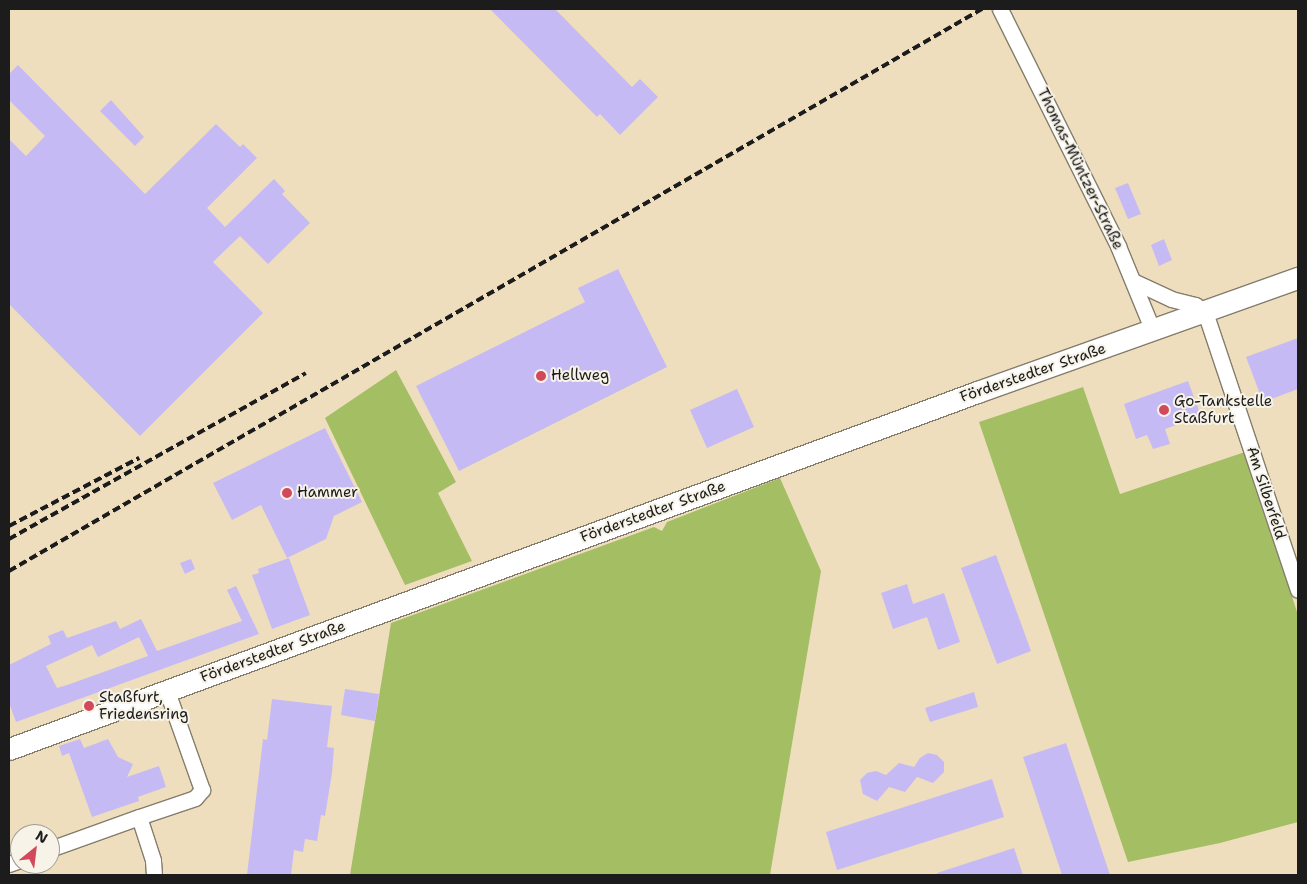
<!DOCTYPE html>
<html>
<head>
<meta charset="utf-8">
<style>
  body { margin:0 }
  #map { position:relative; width:1307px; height:884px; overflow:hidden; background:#eedebd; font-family:"Shantell Sans",sans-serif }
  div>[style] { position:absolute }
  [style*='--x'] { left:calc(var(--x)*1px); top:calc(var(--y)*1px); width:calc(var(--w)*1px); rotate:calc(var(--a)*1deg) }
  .green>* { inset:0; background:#a4be64 }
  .building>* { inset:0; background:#c6baf5 }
  .roads { filter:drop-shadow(1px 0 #857d6c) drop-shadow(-1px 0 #857d6c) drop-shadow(0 1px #857d6c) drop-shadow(0 -1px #857d6c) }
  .street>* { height:15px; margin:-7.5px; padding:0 7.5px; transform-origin:7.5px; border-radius:7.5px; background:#fff }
  .secondary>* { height:21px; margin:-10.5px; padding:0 10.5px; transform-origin:10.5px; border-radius:10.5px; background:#fff }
  .rail>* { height:4px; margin-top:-2px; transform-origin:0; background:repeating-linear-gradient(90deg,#1c1c1c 0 8px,transparent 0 12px) }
  .dots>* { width:14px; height:14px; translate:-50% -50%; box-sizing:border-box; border:2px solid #f7f3e8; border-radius:50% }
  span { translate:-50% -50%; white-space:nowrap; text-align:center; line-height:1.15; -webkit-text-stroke:4px #f7f3e8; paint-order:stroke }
  .street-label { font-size:15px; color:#1c1c1c }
  .poi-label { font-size:15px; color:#1c1c1c }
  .left { translate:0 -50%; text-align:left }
  .frame { position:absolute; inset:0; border:10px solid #1c1c1c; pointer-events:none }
  .north { position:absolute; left:10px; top:824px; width:50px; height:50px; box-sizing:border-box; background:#f7f3e8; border:1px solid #9f9d96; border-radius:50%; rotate:29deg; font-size:14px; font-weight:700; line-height:20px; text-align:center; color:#1c1c1c }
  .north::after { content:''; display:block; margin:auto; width:18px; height:22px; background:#d1495b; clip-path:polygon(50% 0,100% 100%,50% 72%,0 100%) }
</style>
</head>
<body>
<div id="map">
  <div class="green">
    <i style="clip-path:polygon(396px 370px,456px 482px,438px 493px,472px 561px,405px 585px,325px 418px)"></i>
    <i style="clip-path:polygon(1083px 387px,1120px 494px,1245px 452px,1298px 615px,1298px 822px,1220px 843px,1128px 862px,979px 422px)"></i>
    <i style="clip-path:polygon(780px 478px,821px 571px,770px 875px,350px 875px,391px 623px,654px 527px,662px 531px,667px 522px)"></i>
  </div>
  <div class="building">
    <i style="clip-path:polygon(490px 9px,555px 9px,632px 87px,640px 79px,658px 97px,620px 135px,600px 114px,597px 117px)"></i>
    <i style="clip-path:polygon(18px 65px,145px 194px,216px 124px,240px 147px,243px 144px,257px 158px,207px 208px,225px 227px,274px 179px,285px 191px,282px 194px,310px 223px,268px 264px,240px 236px,213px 262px,263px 313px,140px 436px,9px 304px,9px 139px,26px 156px,45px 136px,9px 100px,9px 74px)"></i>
    <i style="clip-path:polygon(111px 100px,144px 137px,135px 146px,100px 111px)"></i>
    <i style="clip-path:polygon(1128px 183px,1141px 214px,1128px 219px,1115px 188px)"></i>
    <i style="clip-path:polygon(1164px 239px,1172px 260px,1159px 266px,1151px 245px)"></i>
    <i style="clip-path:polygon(618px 269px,667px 367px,459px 471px,416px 386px,585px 302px,578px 288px)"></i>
    <i style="clip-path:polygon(1298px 338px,1298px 389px,1263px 402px,1246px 357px)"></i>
    <i style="clip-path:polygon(1188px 381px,1201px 416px,1165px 429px,1170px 444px,1153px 449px,1147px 435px,1136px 439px,1124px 404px)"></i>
    <i style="clip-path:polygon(737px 389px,754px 427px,707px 448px,690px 410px)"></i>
    <i style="clip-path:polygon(325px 428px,362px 502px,334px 516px,326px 539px,287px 558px,261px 505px,232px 520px,213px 483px)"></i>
    <i style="clip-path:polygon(996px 555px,1031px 651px,997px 664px,961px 568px)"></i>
    <i style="clip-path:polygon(289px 558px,310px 615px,272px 629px,252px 575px,259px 573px,258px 569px)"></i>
    <i style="clip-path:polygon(191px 559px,195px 569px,185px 574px,180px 563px)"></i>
    <i style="clip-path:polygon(907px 584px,913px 604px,944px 593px,960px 642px,938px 650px,927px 617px,893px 629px,881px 593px)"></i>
    <i style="clip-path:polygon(evenodd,236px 586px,259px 634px,16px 722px,9px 703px,9px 665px,51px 644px,48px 636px,63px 630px,67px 638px,116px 621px,120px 629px,141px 619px,157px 651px,242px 621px,227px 590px,236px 586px,139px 637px,148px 656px,70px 684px,57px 688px,46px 666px,92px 645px,98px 657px,139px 637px)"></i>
    <i style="clip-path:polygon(345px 689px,379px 694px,375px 721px,341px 715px)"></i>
    <i style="clip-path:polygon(974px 692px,978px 707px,930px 722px,925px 708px)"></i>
    <i style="clip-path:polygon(272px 699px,332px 706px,327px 747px,334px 748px,332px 773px,325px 816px,321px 815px,317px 841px,305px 839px,303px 852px,294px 850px,291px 875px,247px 875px,263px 739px,267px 740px)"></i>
    <i style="clip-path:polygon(80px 739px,84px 748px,108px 739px,118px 757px,133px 764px,127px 777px,159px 766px,166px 787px,138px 797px,139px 801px,92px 817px,69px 753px,62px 756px,59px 746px)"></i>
    <i style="clip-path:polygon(1066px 743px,1110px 875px,1062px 875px,1023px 757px)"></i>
    <i style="clip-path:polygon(928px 753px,937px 755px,944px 762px,944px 772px,933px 783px,917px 777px,905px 792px,889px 787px,877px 801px,863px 794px,860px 780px,867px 773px,876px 771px,886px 775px,899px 763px,914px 767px,920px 758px)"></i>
    <i style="clip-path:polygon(992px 779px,1004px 817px,837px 870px,826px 832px)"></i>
    <i style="clip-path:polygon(1014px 848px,1023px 875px,937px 875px,937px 873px)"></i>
  </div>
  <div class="roads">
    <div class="street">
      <i style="--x:1000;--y:9;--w:265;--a:63.5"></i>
      <i style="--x:1118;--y:246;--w:92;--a:67.6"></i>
      <i style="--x:1135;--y:282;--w:40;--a:25"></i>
      <i style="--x:1171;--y:299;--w:25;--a:14"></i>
      <i style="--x:1195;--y:305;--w:12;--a:35"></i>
      <i style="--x:1205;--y:312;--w:293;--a:71.5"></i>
      <i style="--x:50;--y:849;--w:95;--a:-19.8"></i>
      <i style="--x:9;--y:864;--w:12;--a:-20"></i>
      <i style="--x:154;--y:875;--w:15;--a:-94"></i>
      <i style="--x:153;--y:860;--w:45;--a:-108"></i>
      <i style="--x:139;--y:817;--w:59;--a:-18.7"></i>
      <i style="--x:195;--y:798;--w:11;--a:-49"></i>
      <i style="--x:202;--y:790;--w:105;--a:-109.5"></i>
    </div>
    <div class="secondary">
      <i style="--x:9;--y:749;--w:1032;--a:-20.24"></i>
      <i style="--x:977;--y:392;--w:341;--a:-19.6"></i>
    </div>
  </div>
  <div class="rail">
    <i style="--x:9;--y:526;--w:147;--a:-27.6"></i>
    <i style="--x:9;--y:539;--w:340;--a:-29.2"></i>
    <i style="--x:9;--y:571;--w:1124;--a:-30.01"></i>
  </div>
  <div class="dots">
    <i style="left:541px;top:376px;background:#d1495b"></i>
    <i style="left:1164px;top:410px;background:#d1495b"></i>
    <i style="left:287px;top:493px;background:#d1495b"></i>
    <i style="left:89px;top:706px;background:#d1495b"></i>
  </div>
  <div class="street-label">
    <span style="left:1080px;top:169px;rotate:64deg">Thomas-Müntzer-Straße</span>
    <span style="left:1033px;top:373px;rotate:-19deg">Förderstedter Straße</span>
    <span style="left:1266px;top:493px;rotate:72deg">Am Silberfeld</span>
    <span style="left:653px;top:512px;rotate:-20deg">Förderstedter Straße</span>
    <span style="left:273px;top:652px;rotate:-20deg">Förderstedter Straße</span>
  </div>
  <div class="poi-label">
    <span class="left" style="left:551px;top:376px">Hellweg</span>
    <span class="left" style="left:1174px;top:410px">Go-Tankstelle<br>Staßfurt</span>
    <span class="left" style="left:297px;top:493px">Hammer</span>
    <span class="left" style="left:99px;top:706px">Staßfurt,<br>Friedensring</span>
  </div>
  <div class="frame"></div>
  <div class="north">N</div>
</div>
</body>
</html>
